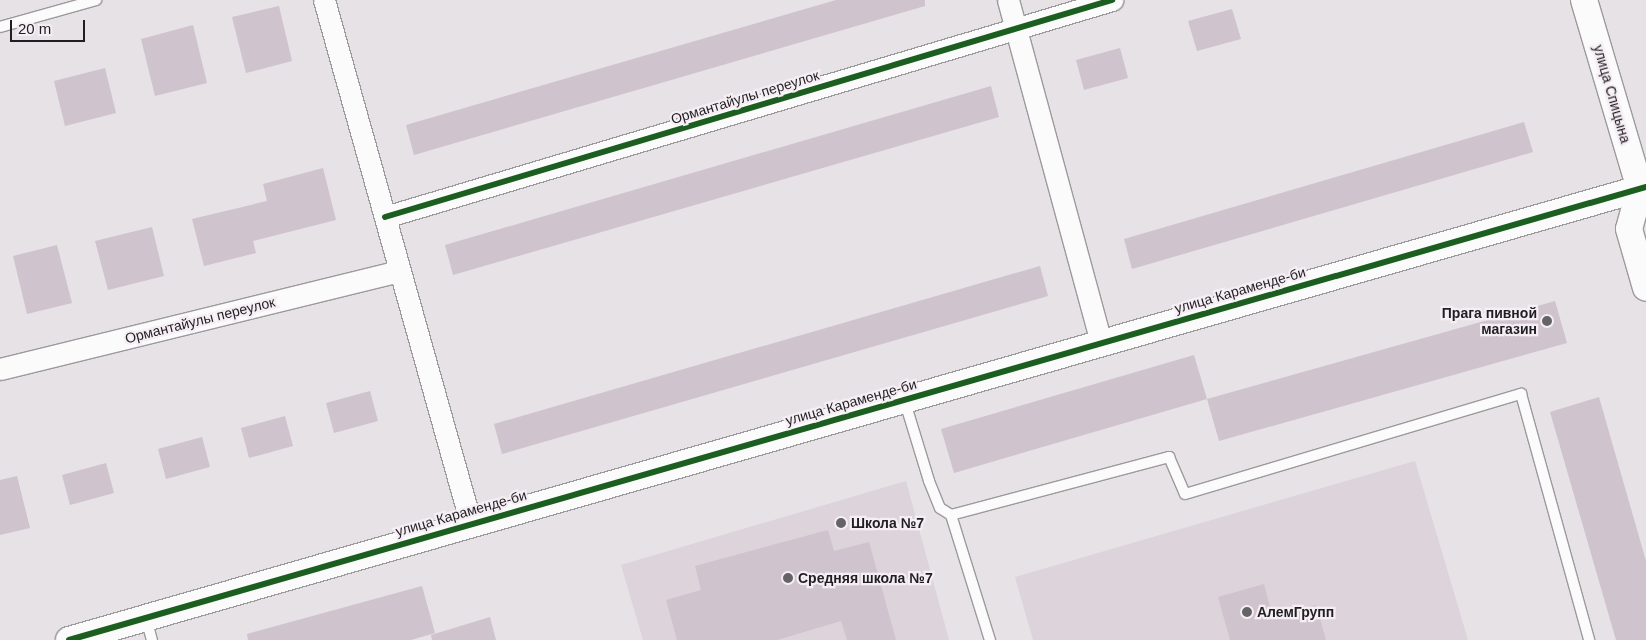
<!DOCTYPE html>
<html>
<head>
<meta charset="utf-8">
<style>
  body { margin:0 }
  #map { position:relative; width:1646px; height:640px; overflow:hidden; background:#e6e2e6; font-family:Arial,sans-serif }
  div>[style] { position:absolute }
  [style*='--x'] { left:calc(var(--x)*1px); top:calc(var(--y)*1px); width:calc(var(--w)*1px); rotate:calc(var(--a)*1deg) }
  .built>* { inset:0; background:#dcd3db }
  .building>* { inset:0; background:#cfc3ce }
  .roads { filter:drop-shadow(1px 0 #9d9a9d) drop-shadow(-1px 0 #9d9a9d) drop-shadow(0 1px #9d9a9d) drop-shadow(0 -1px #9d9a9d) }
  .service>* { height:10px; margin:-5px; padding:0 5px; transform-origin:5px; border-radius:5px; background:#fbfbfb }
  .minor>* { height:21px; margin:-10.5px; padding:0 10.5px; transform-origin:10.5px; border-radius:10.5px; background:#fbfbfb }
  .tertiary>* { height:26px; margin:-13px; padding:0 13px; transform-origin:13px; border-radius:13px; background:#fbfbfb }
  .cycleway>* { height:6px; margin:-3px; padding:0 3px; transform-origin:3px; border-radius:3px; background:#1b5e20 }
  .dots>* { width:14px; height:14px; translate:-50% -50%; box-sizing:border-box; border:2px solid #f5eef4; border-radius:50% }
  span { translate:-50% -50%; white-space:nowrap; text-align:center; line-height:1.15; -webkit-text-stroke:4.5px #f5eef4; paint-order:stroke }
  .street-label { font-size:14px; color:#211e21 }
  .poi-label { font-size:14px; color:#211e21; font-weight:700 }
  .right { translate:-100% -50%; text-align:right }
  .left { translate:0 -50%; text-align:left }
  .scale { position:absolute; left:10px; top:20px; width:75px; height:22px; box-sizing:border-box; border:2px solid #211e21; border-top:0; padding-left:6px; font-size:15px; line-height:18px; white-space:nowrap; color:#211e21; -webkit-text-stroke:4px #f5eef4; paint-order:stroke }
</style>
</head>
<body>
<div id="map">
  <div class="built">
    <i style="clip-path:polygon(1415px 461px,1468px 640px,1033px 640px,1015px 577px)"></i>
    <i style="clip-path:polygon(906px 481px,949px 640px,643px 640px,621px 565px)"></i>
  </div>
  <div class="building">
    <i style="clip-path:polygon(836px 0,925px 0,925px 6px,414px 155px,406px 125px)"></i>
    <i style="clip-path:polygon(279px 6px,292px 61px,246px 73px,232px 17px)"></i>
    <i style="clip-path:polygon(1232px 9px,1241px 39px,1197px 51px,1188px 21px)"></i>
    <i style="clip-path:polygon(193px 25px,207px 83px,155px 96px,141px 39px)"></i>
    <i style="clip-path:polygon(1120px 48px,1128px 78px,1084px 90px,1076px 60px)"></i>
    <i style="clip-path:polygon(105px 68px,116px 113px,65px 126px,54px 81px)"></i>
    <i style="clip-path:polygon(991px 86px,999px 117px,453px 275px,445px 245px)"></i>
    <i style="clip-path:polygon(1524px 122px,1533px 152px,1132px 269px,1124px 239px)"></i>
    <i style="clip-path:polygon(323px 168px,336px 220px,253px 241px,256px 253px,204px 266px,192px 219px,267px 201px,263px 184px)"></i>
    <i style="clip-path:polygon(152px 227px,164px 276px,108px 290px,95px 241px)"></i>
    <i style="clip-path:polygon(57px 245px,72px 303px,27px 314px,13px 256px)"></i>
    <i style="clip-path:polygon(1040px 266px,1048px 296px,502px 454px,494px 424px)"></i>
    <i style="clip-path:polygon(1555px 301px,1567px 343px,1219px 441px,1207px 399px)"></i>
    <i style="clip-path:polygon(1194px 355px,1207px 399px,954px 473px,941px 429px)"></i>
    <i style="clip-path:polygon(370px 391px,378px 421px,334px 433px,326px 403px)"></i>
    <i style="clip-path:polygon(1599px 397px,1646px 561px,1646px 640px,1616px 640px,1550px 412px)"></i>
    <i style="clip-path:polygon(285px 416px,293px 446px,249px 458px,241px 428px)"></i>
    <i style="clip-path:polygon(202px 437px,210px 467px,166px 479px,158px 449px)"></i>
    <i style="clip-path:polygon(106px 463px,114px 493px,70px 505px,62px 475px)"></i>
    <i style="clip-path:polygon(17px 476px,30px 528px,0 535px,0 480px)"></i>
    <i style="clip-path:polygon(828px 530px,834px 551px,869px 542px,896px 640px,847px 640px,841px 621px,777px 640px,677px 640px,666px 600px,701px 590px,695px 566px)"></i>
    <i style="clip-path:polygon(1264px 584px,1273px 618px,1316px 605px,1326px 640px,1230px 640px,1218px 597px)"></i>
    <i style="clip-path:polygon(422px 586px,435px 633px,411px 640px,248px 640px,247px 634px)"></i>
    <i style="clip-path:polygon(490px 617px,496px 640px,432px 640px,431px 635px)"></i>
  </div>
  <div class="roads">
    <div class="service">
      <i style="--x:0;--y:27;--w:100;--a:-15.7"></i>
      <i style="--x:904;--y:399;--w:86;--a:73"></i>
      <i style="--x:929;--y:481;--w:29;--a:68"></i>
      <i style="--x:940;--y:508;--w:13;--a:32"></i>
      <i style="--x:951;--y:515;--w:226;--a:-14.9"></i>
      <i style="--x:1169;--y:457;--w:40;--a:66.6"></i>
      <i style="--x:1185;--y:494;--w:351;--a:-16.6"></i>
      <i style="--x:1521;--y:394;--w:255;--a:74.5"></i>
      <i style="--x:951;--y:515;--w:131;--a:72.7"></i>
      <i style="--x:146;--y:618;--w:23;--a:75"></i>
    </div>
    <div class="minor">
      <i style="--x:324;--y:0;--w:544;--a:74.33"></i>
      <i style="--x:1008;--y:0;--w:355;--a:74.8"></i>
      <i style="--x:385;--y:217;--w:759;--a:-16.62"></i>
      <i style="--x:0;--y:369;--w:411;--a:-13.8"></i>
    </div>
    <div class="tertiary">
      <i style="--x:1584;--y:0;--w:197;--a:73.5"></i>
      <i style="--x:1640;--y:189;--w:41;--a:105.4"></i>
      <i style="--x:1629;--y:229;--w:61;--a:73.9"></i>
      <i style="--x:69;--y:640;--w:1641;--a:-16.03"></i>
    </div>
  </div>
  <div class="cycleway">
    <i style="--x:385;--y:217;--w:759;--a:-16.62"></i>
    <i style="--x:69;--y:640;--w:1641;--a:-16.03"></i>
  </div>
  <div class="dots">
    <i style="left:1547px;top:321px;background:#666366"></i>
    <i style="left:841px;top:523px;background:#666366"></i>
    <i style="left:788px;top:578px;background:#666366"></i>
    <i style="left:1247px;top:612px;background:#666366"></i>
  </div>
  <div class="street-label">
    <span style="left:1612px;top:94px;rotate:74deg">улица Спицына</span>
    <span style="left:745px;top:97px;rotate:-17deg">Ормантайулы переулок</span>
    <span style="left:1240px;top:290px;rotate:-16deg">улица Караменде-би</span>
    <span style="left:200px;top:320px;rotate:-14deg">Ормантайулы переулок</span>
    <span style="left:851px;top:402px;rotate:-16deg">улица Караменде-би</span>
    <span style="left:461px;top:513px;rotate:-16deg">улица Караменде-би</span>
  </div>
  <div class="poi-label">
    <span class="right" style="left:1537px;top:321px">Прага пивной<br>магазин</span>
    <span class="left" style="left:851px;top:523px">Школа №7</span>
    <span class="left" style="left:798px;top:578px">Средняя школа №7</span>
    <span class="left" style="left:1257px;top:612px">АлемГрупп</span>
  </div>
  <div class="scale">20 m</div>
</div>
</body>
</html>
